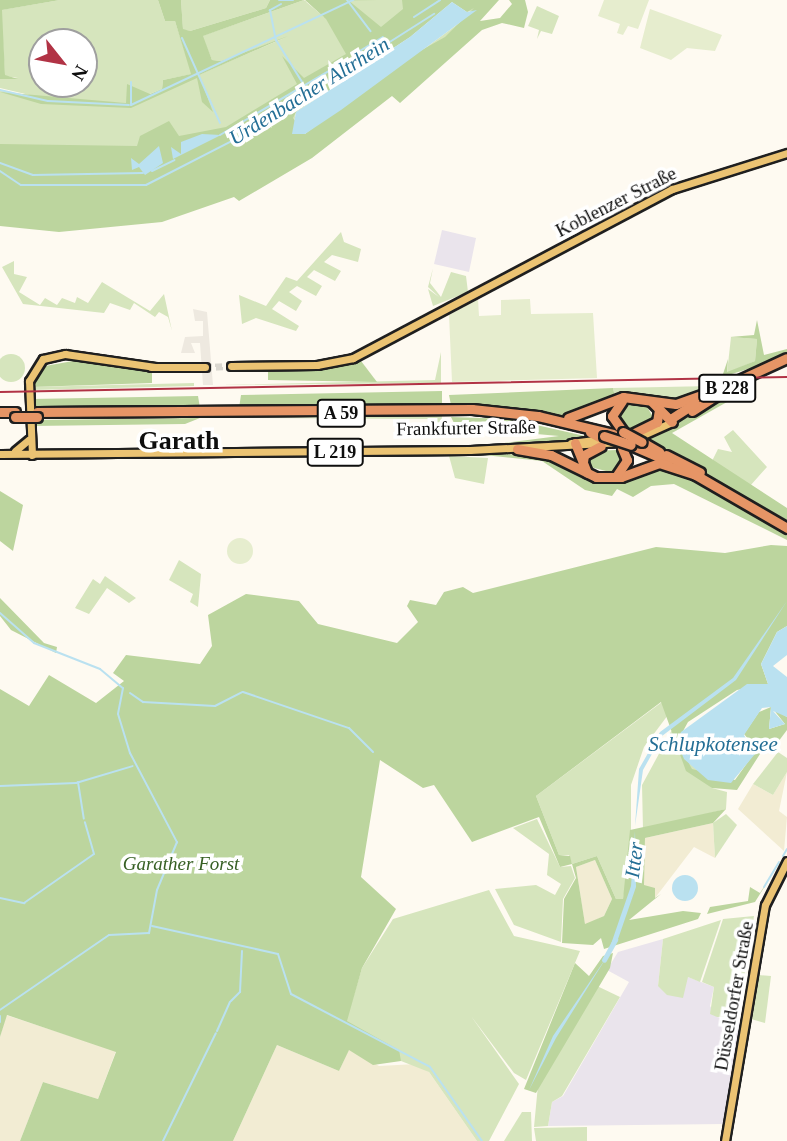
<!DOCTYPE html>
<html>
<head>
<meta charset="utf-8">
<style>
  body { margin:0 }
  #map { position:relative; width:787px; height:1141px; overflow:hidden; background:#fefaf1; font-family:Georgia,serif }
  div>[style] { position:absolute }
  [style*='--x'] { left:calc(var(--x)*1px); top:calc(var(--y)*1px); width:calc(var(--w)*1px); rotate:calc(var(--a)*1deg) }
  .industrial>* { inset:0; background:#eae4ec }
  .farmland>* { inset:0; background:#f2ecd3 }
  .green>* { inset:0; background:#d6e5bd }
  .round { border-radius:50% }
  .forest>* { inset:0; background:#bcd59e }
  .pitch>* { inset:0; background:#e6edce }
  .plaza>* { inset:0; background:#eee9e0 }
  .water>* { inset:0; background:#bae1f0 }
  .stream>* { height:2px; margin:-1px; padding:0 1px; transform-origin:1px; border-radius:1px; background:#bae1f0 }
  .river>* { height:4.5px; margin:-2.25px; padding:0 2.25px; transform-origin:2.25px; border-radius:2.25px; background:#bae1f0 }
  .major-tunnel>* { height:7px; margin-top:-3.5px; transform-origin:0; background:repeating-linear-gradient(90deg,#dad7cf 0 7px,transparent 0 10.5px) }
  .roads { filter:drop-shadow(2px 0 #1f1f1f) drop-shadow(-2px 0 #1f1f1f) drop-shadow(0 2px #1f1f1f) drop-shadow(0 -2px #1f1f1f) }
  .major>* { height:7px; margin:-3.5px; padding:0 3.5px; transform-origin:3.5px; border-radius:3.5px; background:#ebc373 }
  .highway>* { height:9px; margin:-4.5px; padding:0 4.5px; transform-origin:4.5px; border-radius:4.5px; background:#e69566 }
  .rail>* { height:2px; margin:-1px; padding:0 1px; transform-origin:1px; border-radius:1px; background:#b13345 }
  .bridges { filter:drop-shadow(2px 0 #1f1f1f) drop-shadow(-2px 0 #1f1f1f) drop-shadow(0 2px #1f1f1f) drop-shadow(0 -2px #1f1f1f) }
  .highway-bridge>* { height:9px; margin:-4.5px; padding:0 4.5px; transform-origin:4.5px; border-radius:4.5px; background:#e69566 }
  span { translate:-50% -50%; white-space:nowrap; text-align:center; line-height:1.15; -webkit-text-stroke:7px #fff; paint-order:stroke }
  .shield-label span { padding:2px 5px; background:#fff; border:2px solid; border-radius:5px; -webkit-text-stroke-width:0 }
  .shield-label { font-size:18px; color:#0e0e0e; font-weight:700 }
  .street-label { font-size:19px; color:#0e0e0e }
  .park-label { font-size:19px; color:#376024; font-style:italic }
  .water-label { font-size:21px; color:#236e95; font-style:italic }
  .district-label { font-size:26px; color:#0e0e0e; font-weight:700 }
  .north { position:absolute; left:28px; top:28px; width:70px; height:70px; box-sizing:border-box; background:#fff; border:2px solid #9f9f9f; border-radius:50%; rotate:121deg; font-size:19px; font-weight:700; line-height:28px; text-align:center; color:#0e0e0e }
  .north::after { content:''; display:block; margin:auto; width:24px; height:32px; background:#b13345; clip-path:polygon(50% 0,100% 100%,50% 72%,0 100%) }
</style>
</head>
<body>
<div id="map">
  <div class="industrial">
    <i style="clip-path:polygon(442px 230px,476px 238px,469px 272px,434px 264px)"></i>
    <i style="clip-path:polygon(663px 939px,658px 986px,688px 977px,714px 987px,710px 1006px,717px 1017px,741px 1023px,724px 1124px,548px 1126px,552px 1102px,563px 1096px,629px 982px,607px 970px,618px 952px)"></i>
  </div>
  <div class="farmland">
    <i style="clip-path:polygon(787px 772px,779px 811px,787px 817px,784px 851px,738px 809px,753px 784px,773px 795px)"></i>
    <i style="clip-path:polygon(713px 823px,715px 858px,694px 847px,655px 898px,643px 885px,645px 838px)"></i>
    <i style="clip-path:polygon(595px 860px,612px 899px,604px 916px,585px 925px,576px 867px)"></i>
    <i style="clip-path:polygon(6px 1015px,116px 1051px,98px 1099px,43px 1082px,20px 1141px,0 1141px,0 1037px)"></i>
    <i style="clip-path:polygon(277px 1045px,339px 1071px,349px 1049px,379px 1066px,416px 1064px,429px 1072px,477px 1141px,233px 1141px)"></i>
  </div>
  <div class="green">
    <i style="clip-path:polygon(evenodd,60px 0,158px 0,165px 21px,175px 21px,192px 74px,163px 80px,162px 89px,127px 103px,76px 102px,129px 105px,284px 38px,221px 61px,212px 60px,202px 36px,304px 0,324px 17px,348px 0,487px 0,435px 47px,263px 169px,145px 211px,83px 220px,0 210px,0 90px,40px 100px,55px 101px,0 88px,0 79px,18px 78px,5px 76px,1px 10px,60px 0,452px 2px,467px 12px,477px 10px,341px 110px,305px 134px,292px 134px,296px 112px,410px 37px,452px 2px,60px 0,42px 42px,84px 42px,84px 84px,42px 84px,42px 42px,60px 0,198px 135px,220px 135px,173px 159px,171px 147px,181px 154px,178px 145px,198px 135px)"></i>
    <i style="clip-path:polygon(181px 0,270px 0,266px 8px,190px 31px,183px 30px)"></i>
    <i style="clip-path:polygon(537px 6px,559px 16px,552px 34px,541px 31px,537px 39px,539px 30px,528px 26px)"></i>
    <i style="clip-path:polygon(341px 232px,344px 242px,361px 249px,358px 262px,332px 255px,324px 262px,341px 271px,335px 281px,314px 270px,307px 277px,322px 286px,316px 296px,297px 286px,289px 292px,302px 301px,296px 311px,279px 301px,272px 309px,299px 326px,296px 331px,256px 318px,242px 324px,239px 295px,266px 306px,286px 277px,297px 281px)"></i>
    <i style="clip-path:polygon(14px 261px,14px 274px,27px 277px,19px 292px,40px 305px,45px 298px,57px 305px,62px 298px,75px 303px,77px 297px,88px 303px,102px 282px,150px 311px,164px 294px,172px 331px,168px 317px,159px 312px,155px 317px,134px 303px,130px 310px,110px 303px,104px 313px,23px 304px,2px 267px)"></i>
    <i style="clip-path:polygon(433px 268px,430px 283px,441px 297px,451px 272px,466px 276px,468px 292px,433px 306px,428px 289px,439px 297px,428px 287px)"></i>
    <i style="clip-path:polygon(731px 337px,757px 339px,755px 361px,727px 373px)"></i>
    <i style="clip-path:polygon(441px 352px,441px 383px,219px 385px,435px 380px)"></i>
    <i class="round" style="left:-3px;top:354px;width:28px;height:28px"></i>
    <i style="clip-path:polygon(194px 383px,194px 386px,32px 390px,32px 387px)"></i>
    <i style="clip-path:polygon(712px 386px,668px 402px,644px 394px,615px 397px,613px 388px)"></i>
    <i style="clip-path:polygon(442px 416px,440px 434px,436px 419px,241px 418px)"></i>
    <i style="clip-path:polygon(733px 430px,767px 467px,750px 486px,711px 463px,718px 449px,732px 452px,724px 437px)"></i>
    <i style="clip-path:polygon(449px 456px,488px 458px,484px 484px,455px 478px)"></i>
    <i style="clip-path:polygon(179px 560px,201px 574px,198px 607px,190px 602px,193px 594px,169px 580px)"></i>
    <i style="clip-path:polygon(105px 576px,136px 598px,129px 603px,107px 588px,89px 614px,75px 608px,93px 579px,100px 584px)"></i>
    <i style="clip-path:polygon(662px 702px,668px 715px,644px 747px,631px 785px,631px 856px,623px 899px,616px 899px,597px 856px,572px 864px,569px 855px,559px 855px,536px 796px)"></i>
    <i style="clip-path:polygon(673px 728px,712px 788px,727px 792px,726px 809px,643px 830px,642px 785px)"></i>
    <i style="clip-path:polygon(778px 752px,787px 758px,787px 772px,773px 795px,753px 784px)"></i>
    <i style="clip-path:polygon(726px 814px,737px 825px,715px 858px,713px 823px)"></i>
    <i style="clip-path:polygon(537px 819px,560px 867px,571px 866px,575px 878px,563px 899px,561px 942px,514px 925px,495px 889px,536px 885px,555px 895px,561px 884px,547px 875px,549px 854px,513px 828px)"></i>
    <i style="clip-path:polygon(489px 890px,514px 936px,580px 951px,526px 1080px,514px 1073px,471px 1016px,519px 1084px,489px 1141px,477px 1141px,429px 1072px,401px 1061px,346px 1021px,362px 968px,393px 919px)"></i>
    <i style="clip-path:polygon(754px 916px,738px 1016px,717px 1017px,710px 1014px,714px 987px,702px 982px,723px 919px)"></i>
    <i style="clip-path:polygon(721px 920px,700px 982px,688px 977px,683px 998px,667px 995px,658px 986px,663px 939px)"></i>
    <i style="clip-path:polygon(758px 975px,771px 976px,765px 1023px,751px 1019px)"></i>
    <i style="clip-path:polygon(597px 986px,620px 997px,562px 1096px,552px 1102px,548px 1126px,534px 1127px,538px 1085px)"></i>
    <i style="clip-path:polygon(522px 1112px,531px 1112px,532px 1141px,504px 1141px)"></i>
    <i style="clip-path:polygon(587px 1127px,587px 1141px,536px 1141px,534px 1128px)"></i>
  </div>
  <div class="forest">
    <i style="clip-path:polygon(0 0,60px 0,2px 10px,5px 75px,18px 79px,0 79px)"></i>
    <i style="clip-path:polygon(158px 0,181px 0,183px 29px,190px 31px,266px 8px,270px 0,304px 0,203px 36px,212px 60px,221px 61px,288px 36px,199px 75px,213px 112px,202px 102px,197px 78px,131px 108px,41px 104px,0 92px,126px 103px,127px 84px,150px 94px,162px 89px,163px 80px,191px 74px,175px 21px,165px 21px)"></i>
    <i style="clip-path:polygon(evenodd,305px 0,348px 0,381px 27px,403px 9px,402px 0,499px 0,480px 21px,500px 18px,512px 4px,509px 0,525px 0,528px 12px,524px 28px,502px 23px,482px 30px,400px 103px,392px 96px,312px 158px,239px 201px,234px 197px,162px 222px,59px 232px,0 226px,0 144px,137px 146px,140px 136px,169px 121px,179px 136px,226px 127px,297px 84px,282px 56px,304px 78px,346px 54px,326px 19px,305px 0,452px 2px,467px 12px,474px 8px,445px 37px,395px 65px,305px 134px,293px 118px,296px 112px,410px 37px,452px 2px)"></i>
    <i style="clip-path:polygon(757px 320px,764px 355px,787px 349px,787px 357px,722px 377px,728px 359px,727px 372px,755px 361px,757px 339px,730px 337px,754px 335px)"></i>
    <i style="clip-path:polygon(358px 357px,377px 382px,268px 380px,268px 369px)"></i>
    <i style="clip-path:polygon(73px 361px,152px 369px,152px 383px,32px 387px,45px 366px)"></i>
    <i style="clip-path:polygon(737px 385px,743px 393px,672px 433px,787px 508px,787px 520px,643px 440px)"></i>
    <i style="clip-path:polygon(613px 388px,615px 397px,564px 416px,451px 405px,449px 395px)"></i>
    <i style="clip-path:polygon(442px 391px,442px 405px,239px 408px,241px 395px)"></i>
    <i style="clip-path:polygon(198px 396px,200px 408px,31px 410px,31px 399px)"></i>
    <i style="clip-path:polygon(645px 403px,654px 419px,630px 431px,622px 428px,615px 412px,621px 404px)"></i>
    <i style="clip-path:polygon(451px 417px,510px 419px,598px 439px,503px 443px,559px 436px,456px 427px)"></i>
    <i style="clip-path:polygon(200px 418px,185px 424px,32px 426px,32px 420px)"></i>
    <i style="clip-path:polygon(616px 450px,624px 458px,614px 473px,586px 466px,594px 451px)"></i>
    <i style="clip-path:polygon(465px 453px,541px 455px,604px 483px,655px 467px,681px 471px,787px 532px,787px 540px,674px 484px,651px 486px,633px 497px,617px 489px,612px 496px,585px 490px,542px 461px)"></i>
    <i style="clip-path:polygon(0 491px,23px 505px,13px 551px,0 541px)"></i>
    <i style="clip-path:polygon(evenodd,771px 545px,787px 546px,787px 626px,777px 632px,761px 664px,768px 684px,737px 690px,688px 722px,677px 742px,692px 769px,735px 780px,750px 759px,754px 746px,744px 734px,759px 712px,771px 707px,769px 729px,785px 724px,773px 709px,787px 717px,787px 730px,775px 746px,767px 743px,737px 790px,712px 788px,686px 771px,661px 702px,536px 796px,559px 855px,570px 856px,572px 864px,597px 856px,616px 899px,623px 899px,630px 830px,726px 809px,713px 823px,645px 838px,644px 885px,655px 888px,655px 898px,661px 894px,629px 920px,683px 911px,701px 913px,698px 919px,604px 949px,601px 938px,593px 945px,562px 943px,564px 899px,576px 878px,572px 864px,560px 867px,539px 817px,472px 842px,434px 785px,423px 788px,380px 760px,361px 877px,396px 909px,362px 968px,347px 1021px,399px 1050px,401px 1061px,373px 1065px,349px 1050px,339px 1071px,277px 1045px,233px 1141px,20px 1141px,43px 1082px,98px 1099px,116px 1052px,7px 1015px,0 1037px,0 689px,29px 706px,49px 675px,96px 703px,124px 681px,113px 673px,126px 655px,200px 664px,212px 646px,208px 615px,246px 594px,299px 601px,318px 624px,397px 643px,418px 622px,407px 606px,410px 600px,436px 605px,444px 592px,463px 587px,473px 593px,656px 547px,725px 553px,771px 545px,595px 860px,612px 899px,604px 916px,585px 924px,576px 867px,595px 860px)"></i>
    <i style="clip-path:polygon(0 598px,44px 643px,57px 647px,56px 653px,11px 630px,0 616px)"></i>
    <i style="clip-path:polygon(781px 860px,755px 902px,707px 914px,710px 907px,748px 901px,750px 887px,760px 893px)"></i>
    <i style="clip-path:polygon(613px 953px,610px 968px,536px 1093px,524px 1089px,575px 963px,589px 976px,603px 956px)"></i>
  </div>
  <div class="pitch">
    <i style="clip-path:polygon(604px 0,649px 0,638px 29px,628px 26px,623px 35px,617px 33px,620px 24px,598px 16px)"></i>
    <i style="clip-path:polygon(650px 9px,722px 35px,715px 51px,687px 48px,671px 60px,640px 48px)"></i>
    <i style="clip-path:polygon(478px 299px,479px 316px,501px 315px,501px 300px,530px 299px,531px 314px,593px 313px,597px 378px,452px 382px,449px 315px)"></i>
    <i class="round" style="left:227px;top:538px;width:26px;height:26px"></i>
  </div>
  <div class="plaza">
    <i style="clip-path:polygon(193px 309px,207px 312px,213px 385px,203px 385px,200px 343px,191px 343px,195px 353px,181px 353px,185px 337px,203px 336px,203px 321px,195px 321px)"></i>
  </div>
  <div class="water">
    <i style="clip-path:polygon(452px 2px,467px 12px,477px 10px,341px 110px,305px 134px,292px 134px,296px 112px,410px 37px)"></i>
    <i style="clip-path:polygon(202px 134px,221px 135px,173px 159px,171px 147px,181px 154px,181px 142px)"></i>
    <i style="clip-path:polygon(159px 146px,163px 163px,145px 175px,139px 167px,132px 170px,131px 158px,139px 164px)"></i>
    <i style="clip-path:polygon(787px 601px,736px 680px,662px 736px,643px 770px,635px 826px,639px 769px,660px 732px,733px 678px)"></i>
    <i style="clip-path:polygon(787px 626px,787px 655px,773px 666px,787px 677px,787px 717px,773px 711px,785px 724px,769px 729px,771px 707px,762px 708px,744px 735px,755px 754px,731px 783px,708px 780px,684px 759px,677px 742px,681px 732px,747px 684px,768px 684px,761px 664px,777px 632px)"></i>
    <i style="clip-path:polygon(635px 831px,636px 887px,617px 942px,611px 944px,631px 886px)"></i>
    <i class="round" style="left:672px;top:875px;width:26px;height:26px"></i>
    <i style="clip-path:polygon(608px 955px,556px 1038px,529px 1090px,553px 1036px)"></i>
  </div>
  <div class="stream">
    <i style="--x:279;--y:0;--w:14;--a:0"></i>
    <i style="--x:347;--y:0;--w:39;--a:53"></i>
    <i style="--x:281;--y:4;--w:13;--a:151"></i>
    <i style="--x:270;--y:10;--w:31;--a:79"></i>
    <i style="--x:276;--y:40;--w:49;--a:58.2"></i>
    <i style="--x:414;--y:17;--w:31;--a:-33"></i>
    <i style="--x:182;--y:38;--w:93;--a:65.9"></i>
    <i style="--x:358;--y:52;--w:29;--a:-31"></i>
    <i style="--x:0;--y:90;--w:49;--a:12.9"></i>
    <i style="--x:48;--y:101;--w:81;--a:2.8"></i>
    <i style="--x:131;--y:105;--w:246;--a:-25.3"></i>
    <i style="--x:131;--y:105;--w:23;--a:-90"></i>
    <i style="--x:220;--y:135;--w:130;--a:-30.5"></i>
    <i style="--x:0;--y:163;--w:35;--a:20"></i>
    <i style="--x:33;--y:175;--w:110;--a:-1"></i>
    <i style="--x:0;--y:171;--w:25;--a:34"></i>
    <i style="--x:21;--y:185;--w:125;--a:0"></i>
    <i style="--x:146;--y:185;--w:106;--a:-27.1"></i>
    <i style="--x:240;--y:137;--w:230;--a:-32.4"></i>
    <i style="--x:152;--y:171;--w:25;--a:-26"></i>
    <i style="--x:0;--y:613;--w:45;--a:41.4"></i>
    <i style="--x:34;--y:643;--w:71;--a:21.5"></i>
    <i style="--x:100;--y:669;--w:30;--a:40"></i>
    <i style="--x:123;--y:688;--w:26;--a:101"></i>
    <i style="--x:118;--y:714;--w:41;--a:72.9"></i>
    <i style="--x:130;--y:753;--w:101;--a:62.2"></i>
    <i style="--x:177;--y:842;--w:52;--a:112.6"></i>
    <i style="--x:157;--y:890;--w:44;--a:100.5"></i>
    <i style="--x:149;--y:933;--w:40;--a:177.1"></i>
    <i style="--x:109;--y:935;--w:132;--a:145.5"></i>
    <i style="--x:130;--y:693;--w:16;--a:35"></i>
    <i style="--x:143;--y:702;--w:72;--a:3.2"></i>
    <i style="--x:215;--y:706;--w:31;--a:-27"></i>
    <i style="--x:243;--y:692;--w:112;--a:18.8"></i>
    <i style="--x:349;--y:728;--w:34;--a:45"></i>
    <i style="--x:78;--y:782;--w:37;--a:81"></i>
    <i style="--x:0;--y:786;--w:76;--a:-2.3"></i>
    <i style="--x:76;--y:783;--w:59;--a:-16.6"></i>
    <i style="--x:783;--y:856;--w:8;--a:-60"></i>
    <i style="--x:764;--y:887;--w:29;--a:-59"></i>
    <i style="--x:0;--y:898;--w:25;--a:12"></i>
    <i style="--x:24;--y:903;--w:85;--a:-35"></i>
    <i style="--x:94;--y:854;--w:33;--a:-106"></i>
    <i style="--x:152;--y:926;--w:129;--a:12.5"></i>
    <i style="--x:278;--y:954;--w:42;--a:72"></i>
    <i style="--x:291;--y:994;--w:157;--a:27.7"></i>
    <i style="--x:430;--y:1067;--w:90;--a:54.9"></i>
    <i style="--x:231;--y:1001;--w:13;--a:-45"></i>
    <i style="--x:240;--y:992;--w:41;--a:-87.2"></i>
    <i style="--x:0;--y:1016;--w:6;--a:90"></i>
    <i style="--x:217;--y:1031;--w:32;--a:-66"></i>
    <i style="--x:163;--y:1141;--w:120;--a:-63.9"></i>
  </div>
  <div class="river">
    <i style="--x:604;--y:960;--w:23;--a:-61"></i>
  </div>
  <div class="major-tunnel">
    <i style="--x:205;--y:367;--w:26;--a:-2"></i>
  </div>
  <div class="roads">
    <div class="major">
      <i style="--x:231;--y:366;--w:86;--a:-0.7"></i>
      <i style="--x:317;--y:365;--w:37;--a:-11"></i>
      <i style="--x:353;--y:358;--w:361;--a:-27.9"></i>
      <i style="--x:672;--y:189;--w:121;--a:-17.4"></i>
      <i style="--x:151;--y:367;--w:54;--a:0"></i>
      <i style="--x:634;--y:439;--w:42;--a:-24.1"></i>
      <i style="--x:571;--y:443;--w:62;--a:-7.5"></i>
      <i style="--x:15;--y:451;--w:17;--a:-40"></i>
      <i style="--x:0;--y:454;--w:470;--a:-0.5"></i>
      <i style="--x:470;--y:450;--w:153;--a:-3"></i>
      <i style="--x:32;--y:455;--w:74;--a:-92.3"></i>
      <i style="--x:29;--y:381;--w:26;--a:-58"></i>
      <i style="--x:43;--y:359;--w:23;--a:-13"></i>
      <i style="--x:65;--y:354;--w:91;--a:8.2"></i>
      <i style="--x:725;--y:1141;--w:239;--a:-80.4"></i>
      <i style="--x:765;--y:905;--w:49;--a:-63.4"></i>
    </div>
    <div class="highway">
      <i style="--x:713;--y:392;--w:81;--a:-24.7"></i>
      <i style="--x:622;--y:401;--w:18;--a:124"></i>
      <i style="--x:612;--y:416;--w:19;--a:55"></i>
      <i style="--x:652;--y:402;--w:28;--a:45"></i>
      <i style="--x:692;--y:411;--w:31;--a:-33"></i>
      <i style="--x:0;--y:412;--w:15;--a:0"></i>
      <i style="--x:37;--y:412;--w:435;--a:-0.4"></i>
      <i style="--x:472;--y:409;--w:66;--a:6.1"></i>
      <i style="--x:538;--y:416;--w:77;--a:13.5"></i>
      <i style="--x:568;--y:418;--w:59;--a:-20.9"></i>
      <i style="--x:623;--y:397;--w:53;--a:7.5"></i>
      <i style="--x:676;--y:404;--w:41;--a:-19.7"></i>
      <i style="--x:672;--y:418;--w:27;--a:-33"></i>
      <i style="--x:590;--y:432;--w:10;--a:29"></i>
      <i style="--x:630;--y:435;--w:30;--a:-26"></i>
      <i style="--x:657;--y:422;--w:13;--a:-81"></i>
      <i style="--x:642;--y:442;--w:20;--a:30"></i>
      <i style="--x:575;--y:443;--w:32;--a:68"></i>
      <i style="--x:631;--y:445;--w:40;--a:23.4"></i>
      <i style="--x:517;--y:449;--w:35;--a:10"></i>
      <i style="--x:551;--y:455;--w:50;--a:26.1"></i>
      <i style="--x:596;--y:477;--w:25;--a:0"></i>
      <i style="--x:621;--y:477;--w:40;--a:-20.2"></i>
      <i style="--x:659;--y:463;--w:39;--a:18"></i>
      <i style="--x:666;--y:455;--w:38;--a:27"></i>
      <i style="--x:582;--y:468;--w:13;--a:-81"></i>
      <i style="--x:584;--y:455;--w:19;--a:-28"></i>
      <i style="--x:694;--y:474;--w:108;--a:30.1"></i>
      <i style="--x:617;--y:475;--w:18;--a:-56"></i>
      <i style="--x:627;--y:460;--w:13;--a:-113"></i>
    </div>
  </div>
  <div class="rail">
    <i style="--x:0;--y:392;--w:787;--a:-1.09"></i>
  </div>
  <div class="bridges">
    <div class="highway-bridge">
      <i style="--x:15;--y:417;--w:22;--a:0"></i>
      <i style="--x:623;--y:432;--w:21;--a:28"></i>
      <i style="--x:604;--y:436;--w:28;--a:18"></i>
    </div>
  </div>
  <div class="shield-label">
    <span style="left:727px;top:388px">B 228</span>
    <span style="left:341px;top:413px">A 59</span>
    <span style="left:335px;top:452px">L 219</span>
  </div>
  <div class="street-label">
    <span style="left:616px;top:202px;rotate:-27deg">Koblenzer Straße</span>
    <span style="left:466px;top:428px;rotate:-1deg">Frankfurter Straße</span>
    <span style="left:734px;top:996px;rotate:-80deg">Düsseldorfer Straße</span>
  </div>
  <div class="park-label">
    <span style="left:181px;top:864px">Garather Forst</span>
  </div>
  <div class="water-label">
    <span style="left:309px;top:91px;rotate:-32deg">Urdenbacher Altrhein</span>
    <span style="left:713px;top:744px">Schlupkotensee</span>
    <span style="left:634px;top:860px;rotate:-83deg">Itter</span>
  </div>
  <div class="district-label">
    <span style="left:179px;top:441px">Garath</span>
  </div>
  <div class="north">N</div>
</div>
</body>
</html>
